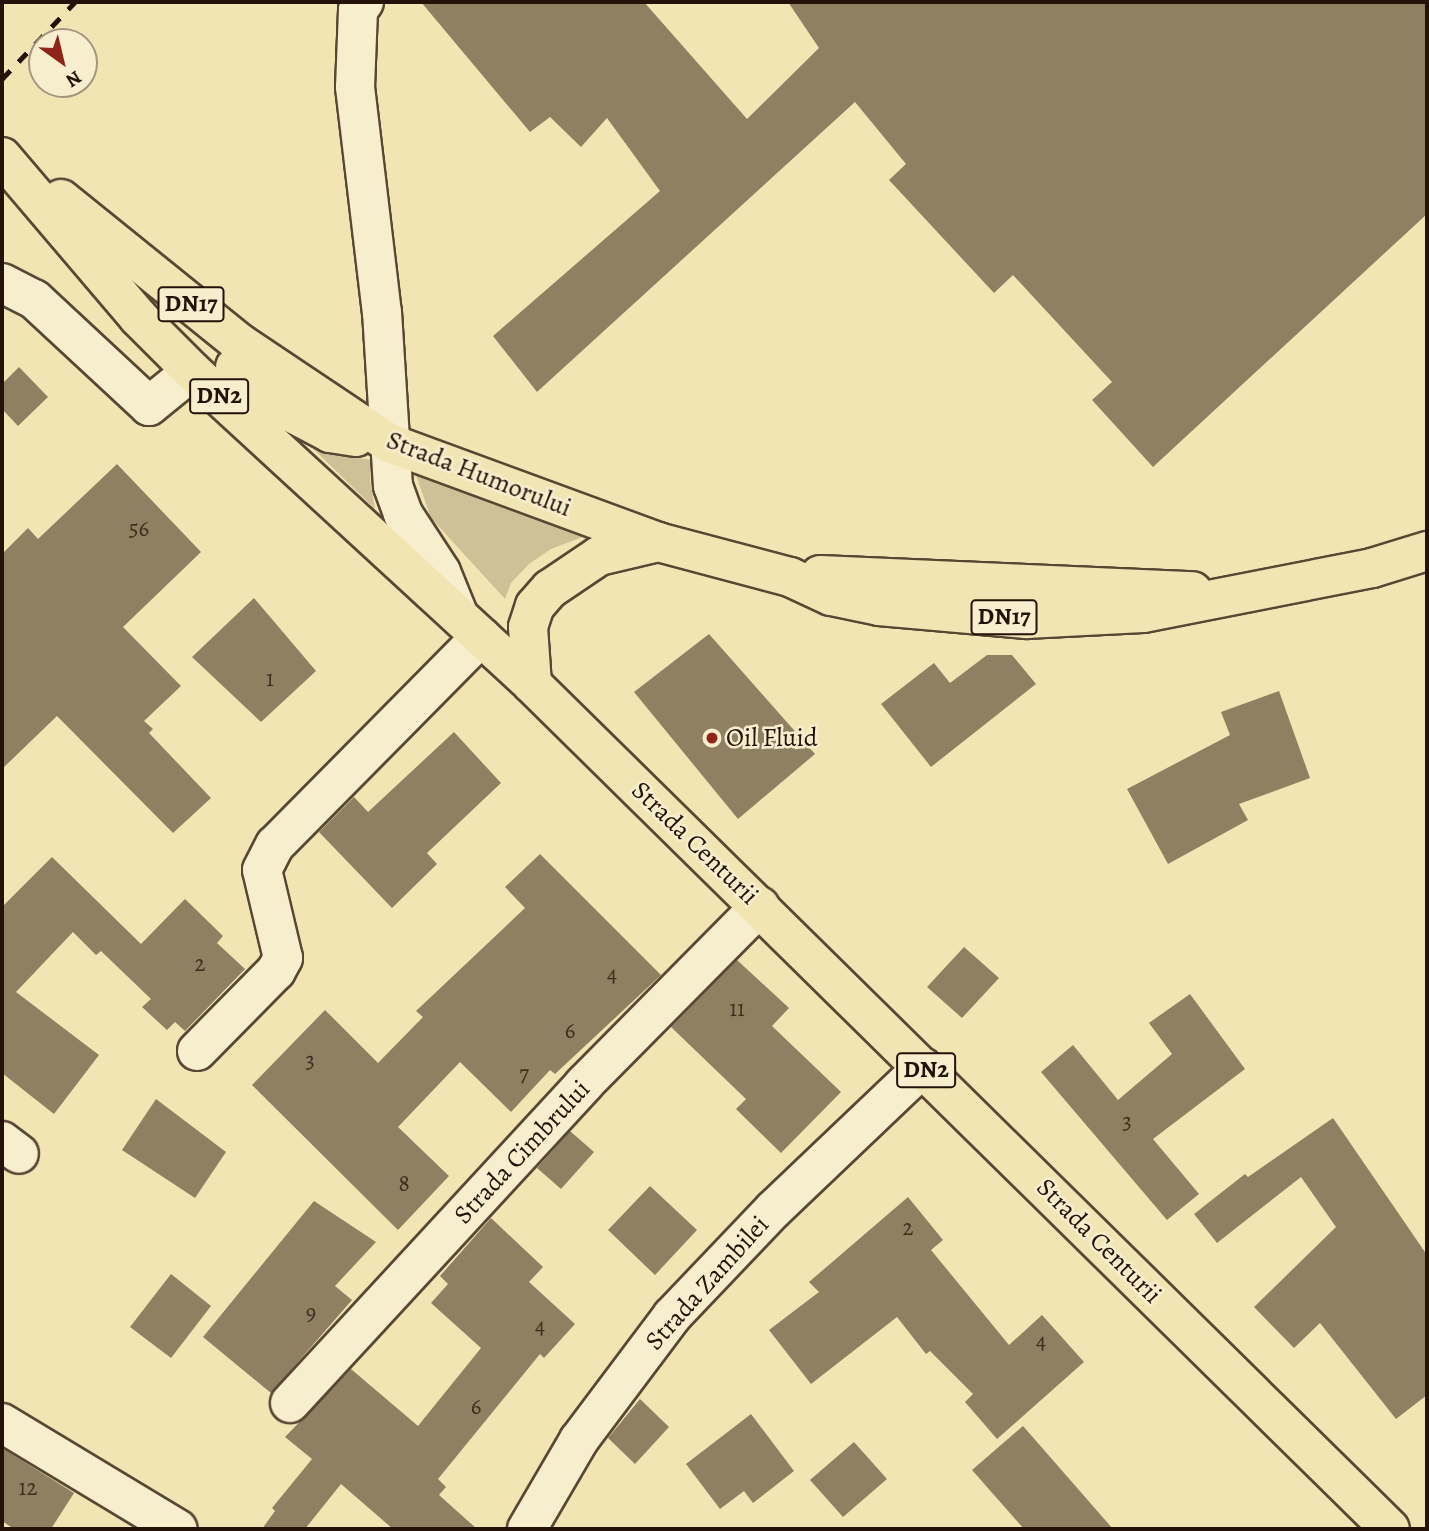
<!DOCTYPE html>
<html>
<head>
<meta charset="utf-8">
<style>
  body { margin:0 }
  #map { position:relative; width:1429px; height:1531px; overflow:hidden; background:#f2e5b4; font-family:Alegreya,serif }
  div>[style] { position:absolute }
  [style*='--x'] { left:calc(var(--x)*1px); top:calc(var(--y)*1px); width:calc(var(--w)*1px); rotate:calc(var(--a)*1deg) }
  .green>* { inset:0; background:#cfc197 }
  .building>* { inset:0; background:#8f8061 }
  .roads { filter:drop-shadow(2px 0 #584733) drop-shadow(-2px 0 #584733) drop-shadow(0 2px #584733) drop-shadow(0 -2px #584733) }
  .minor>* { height:38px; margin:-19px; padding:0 19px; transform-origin:19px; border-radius:19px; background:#f7eece }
  .major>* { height:38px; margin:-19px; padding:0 19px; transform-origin:19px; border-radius:19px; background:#f2e5b4 }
  .rail>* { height:5px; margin-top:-2.5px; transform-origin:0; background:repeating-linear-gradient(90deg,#241208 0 12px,transparent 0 24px) }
  .dots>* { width:19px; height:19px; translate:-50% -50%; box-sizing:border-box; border:4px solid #f7eece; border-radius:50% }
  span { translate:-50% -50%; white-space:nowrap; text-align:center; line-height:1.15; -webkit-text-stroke:5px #f7eece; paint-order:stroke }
  .number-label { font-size:23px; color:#3f2e1e }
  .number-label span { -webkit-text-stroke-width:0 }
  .shield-label span { padding:2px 5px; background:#f7eece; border:2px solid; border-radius:5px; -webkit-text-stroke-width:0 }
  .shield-label { font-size:24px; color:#241208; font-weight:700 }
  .street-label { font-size:26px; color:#241208 }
  .poi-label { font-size:26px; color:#241208 }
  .left { translate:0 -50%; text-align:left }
  .frame { position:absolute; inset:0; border:4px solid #241208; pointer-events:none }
  .north { position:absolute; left:28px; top:28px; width:70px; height:70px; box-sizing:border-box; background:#f7eece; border:2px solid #a3967f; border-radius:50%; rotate:146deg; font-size:19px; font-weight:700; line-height:28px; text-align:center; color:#241208 }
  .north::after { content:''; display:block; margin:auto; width:24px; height:32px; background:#8f2418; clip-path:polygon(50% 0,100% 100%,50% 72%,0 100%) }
</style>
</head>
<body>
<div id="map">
  <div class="green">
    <i style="clip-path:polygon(295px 431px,348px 457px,373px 460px,370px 480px,375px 509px)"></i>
    <i style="clip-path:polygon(412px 464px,588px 535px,551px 549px,529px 564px,511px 583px,505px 599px,431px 518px)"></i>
  </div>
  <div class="building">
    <i style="clip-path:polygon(421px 2px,644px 2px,747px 119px,819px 48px,788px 2px,1427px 2px,1427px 214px,1153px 467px,1092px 400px,1112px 382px,1013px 275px,994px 293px,889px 180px,906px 164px,855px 102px,537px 392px,493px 336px,660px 191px,607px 118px,581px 147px,550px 117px,530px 132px)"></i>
    <i style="clip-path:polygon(19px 367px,48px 397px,18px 426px,2px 409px,2px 384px)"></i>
    <i style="clip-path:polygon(117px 464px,201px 552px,123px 627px,181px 686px,144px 721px,153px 729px,149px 733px,211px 798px,173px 833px,57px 716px,2px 769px,2px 554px,28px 528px,38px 539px)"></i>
    <i style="clip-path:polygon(254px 598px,316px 671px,261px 722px,192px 657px)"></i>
    <i style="clip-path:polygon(709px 634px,815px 754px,738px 819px,634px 692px)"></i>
    <i style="clip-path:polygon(987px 655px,1012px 655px,1036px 684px,931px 767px,881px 704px,934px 663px,950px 683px)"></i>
    <i style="clip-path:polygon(1279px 691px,1310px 778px,1239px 804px,1248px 820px,1168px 864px,1127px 789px,1230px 735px,1221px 712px)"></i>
    <i style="clip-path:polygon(454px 732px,501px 783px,427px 853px,437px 864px,392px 908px,319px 832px,354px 797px,368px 812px)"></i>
    <i style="clip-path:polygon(540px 854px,661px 975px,555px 1074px,550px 1070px,511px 1112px,460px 1062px,398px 1127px,449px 1176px,398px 1230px,252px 1085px,325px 1010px,378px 1063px,423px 1017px,416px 1011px,525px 908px,505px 887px)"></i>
    <i style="clip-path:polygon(52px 857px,141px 944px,185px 899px,223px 936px,217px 943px,245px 969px,185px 1031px,175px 1022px,167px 1030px,142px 1007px,151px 999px,101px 951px,96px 955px,73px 932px,16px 992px,99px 1055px,54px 1114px,2px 1073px,2px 907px)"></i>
    <i style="clip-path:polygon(964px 947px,999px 978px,962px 1018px,927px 987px)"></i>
    <i style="clip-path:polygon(737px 960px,789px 1008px,772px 1026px,841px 1092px,781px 1153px,736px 1109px,746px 1099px,671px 1027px)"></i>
    <i style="clip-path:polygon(1190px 994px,1245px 1069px,1153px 1139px,1199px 1194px,1167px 1220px,1041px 1072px,1073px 1045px,1118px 1100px,1172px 1054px,1149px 1023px)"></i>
    <i style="clip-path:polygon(156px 1099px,226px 1152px,195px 1198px,122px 1150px)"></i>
    <i style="clip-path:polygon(1333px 1118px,1427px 1255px,1427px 1395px,1396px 1419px,1320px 1323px,1294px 1348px,1254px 1307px,1336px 1227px,1301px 1177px,1217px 1243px,1194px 1214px,1245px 1174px,1248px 1177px)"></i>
    <i style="clip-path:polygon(570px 1131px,594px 1152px,561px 1189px,537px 1168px)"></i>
    <i style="clip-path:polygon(650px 1186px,697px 1230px,655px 1275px,608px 1230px)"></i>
    <i style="clip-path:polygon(908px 1197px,943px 1240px,931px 1250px,1009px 1345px,1042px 1315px,1084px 1362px,997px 1439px,965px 1402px,973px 1394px,930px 1351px,926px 1354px,897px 1317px,811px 1384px,769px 1330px,819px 1292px,809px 1282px)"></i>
    <i style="clip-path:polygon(314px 1201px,376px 1242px,335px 1286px,352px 1300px,271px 1393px,203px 1337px)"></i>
    <i style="clip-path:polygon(491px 1218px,543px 1267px,529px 1282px,575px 1324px,544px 1358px,540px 1354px,438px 1479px,446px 1487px,439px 1495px,477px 1529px,393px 1529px,341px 1484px,305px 1529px,262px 1529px,275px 1511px,272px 1508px,312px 1459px,285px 1437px,351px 1369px,418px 1426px,481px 1348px,431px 1303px,448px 1284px,440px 1276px)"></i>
    <i style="clip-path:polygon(171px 1274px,211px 1306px,171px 1358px,130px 1327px)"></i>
    <i style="clip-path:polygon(640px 1399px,669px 1427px,635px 1464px,608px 1438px)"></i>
    <i style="clip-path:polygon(751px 1414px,794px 1471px,753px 1503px,744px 1491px,720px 1509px,686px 1464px)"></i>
    <i style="clip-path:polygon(1023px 1426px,1113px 1529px,1024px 1529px,972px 1470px)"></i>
    <i style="clip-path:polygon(854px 1442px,887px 1479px,843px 1517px,810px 1480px)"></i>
    <i style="clip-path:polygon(2px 1448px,74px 1493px,51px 1529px,14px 1529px,2px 1521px)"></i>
  </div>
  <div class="roads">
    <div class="minor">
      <i style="--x:364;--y:2;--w:10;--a:127"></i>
      <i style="--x:358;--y:10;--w:77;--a:92.2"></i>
      <i style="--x:355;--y:87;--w:227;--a:83.2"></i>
      <i style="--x:382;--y:312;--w:174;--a:86.4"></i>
      <i style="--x:393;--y:486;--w:30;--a:70"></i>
      <i style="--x:403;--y:514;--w:69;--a:56.8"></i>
      <i style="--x:441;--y:572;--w:45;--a:68"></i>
      <i style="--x:2;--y:283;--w:36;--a:27"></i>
      <i style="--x:34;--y:299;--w:157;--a:42.9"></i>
      <i style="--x:149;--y:406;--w:55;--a:-39.1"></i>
      <i style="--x:197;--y:1051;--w:112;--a:-45.4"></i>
      <i style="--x:276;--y:971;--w:15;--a:-62"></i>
      <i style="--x:283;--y:958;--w:90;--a:-103.4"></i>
      <i style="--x:262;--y:870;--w:28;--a:-63"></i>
      <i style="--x:275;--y:845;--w:293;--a:-45.3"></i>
      <i style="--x:2;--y:1141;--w:21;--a:37"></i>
      <i style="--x:290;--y:1403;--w:434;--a:-47.3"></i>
      <i style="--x:584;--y:1084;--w:250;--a:-45.3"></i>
      <i style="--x:2;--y:1423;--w:205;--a:31.1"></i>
      <i style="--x:527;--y:1529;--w:103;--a:-59.7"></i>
      <i style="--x:579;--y:1440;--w:155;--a:-53.1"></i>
      <i style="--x:672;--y:1316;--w:146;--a:-46.4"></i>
      <i style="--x:773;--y:1210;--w:207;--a:-43.6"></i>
    </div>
    <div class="major">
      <i style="--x:2;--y:157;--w:210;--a:49.6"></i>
      <i style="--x:138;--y:317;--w:76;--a:45"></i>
      <i style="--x:192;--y:371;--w:462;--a:42.6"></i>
      <i style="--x:532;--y:684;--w:1204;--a:44.56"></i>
      <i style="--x:61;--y:199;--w:231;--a:38.9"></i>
      <i style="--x:241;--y:344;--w:178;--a:33.8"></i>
      <i style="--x:389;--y:443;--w:287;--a:20.2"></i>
      <i style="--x:658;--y:542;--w:137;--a:14.9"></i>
      <i style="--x:790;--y:577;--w:45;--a:24.9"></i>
      <i style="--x:831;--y:596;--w:49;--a:11.8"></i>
      <i style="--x:879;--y:606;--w:148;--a:5.1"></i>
      <i style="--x:1026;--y:619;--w:117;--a:-2.9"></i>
      <i style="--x:1143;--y:613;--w:233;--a:-11.1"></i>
      <i style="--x:1372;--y:568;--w:58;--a:-17.2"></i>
      <i style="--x:235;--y:367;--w:73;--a:38.9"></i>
      <i style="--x:292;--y:413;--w:43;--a:27.8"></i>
      <i style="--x:330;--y:433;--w:26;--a:9"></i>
      <i style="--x:820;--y:575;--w:373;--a:2.5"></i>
      <i style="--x:532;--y:684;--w:57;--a:-94"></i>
      <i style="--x:528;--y:627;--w:22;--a:-72"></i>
      <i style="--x:535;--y:606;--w:23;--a:-49"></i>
      <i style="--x:550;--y:589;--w:59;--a:-34"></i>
      <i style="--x:599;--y:556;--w:61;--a:-13.3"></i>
    </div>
  </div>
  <div class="rail">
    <i style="--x:2;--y:79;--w:106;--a:-46.5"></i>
  </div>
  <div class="dots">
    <i style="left:712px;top:738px;background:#8f2418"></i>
  </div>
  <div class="number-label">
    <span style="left:139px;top:529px">56</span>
    <span style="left:270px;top:679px">1</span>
    <span style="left:200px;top:964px">2</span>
    <span style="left:612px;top:974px">4</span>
    <span style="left:737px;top:1009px">11</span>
    <span style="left:570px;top:1031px">6</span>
    <span style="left:310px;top:1061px">3</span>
    <span style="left:524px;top:1074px">7</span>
    <span style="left:1127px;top:1122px">3</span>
    <span style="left:404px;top:1184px">8</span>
    <span style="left:908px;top:1228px">2</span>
    <span style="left:311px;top:1313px">9</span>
    <span style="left:540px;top:1326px">4</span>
    <span style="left:1041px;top:1341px">4</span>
    <span style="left:476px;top:1407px">6</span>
    <span style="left:28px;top:1488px">12</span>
  </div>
  <div class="shield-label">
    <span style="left:191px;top:304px">DN17</span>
    <span style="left:219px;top:396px">DN2</span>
    <span style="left:1004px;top:617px">DN17</span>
    <span style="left:926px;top:1070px">DN2</span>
  </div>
  <div class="street-label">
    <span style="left:479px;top:474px;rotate:21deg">Strada Humorului</span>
    <span style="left:695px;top:843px;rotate:44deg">Strada Centurii</span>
    <span style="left:522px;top:1152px;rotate:-47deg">Strada Cimbrului</span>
    <span style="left:1099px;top:1241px;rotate:45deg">Strada Centurii</span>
    <span style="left:707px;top:1283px;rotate:-48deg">Strada Zambilei</span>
  </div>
  <div class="poi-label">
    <span class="left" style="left:726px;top:738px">Oil Fluid</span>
  </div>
  <div class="frame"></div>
  <div class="north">N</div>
</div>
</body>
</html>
